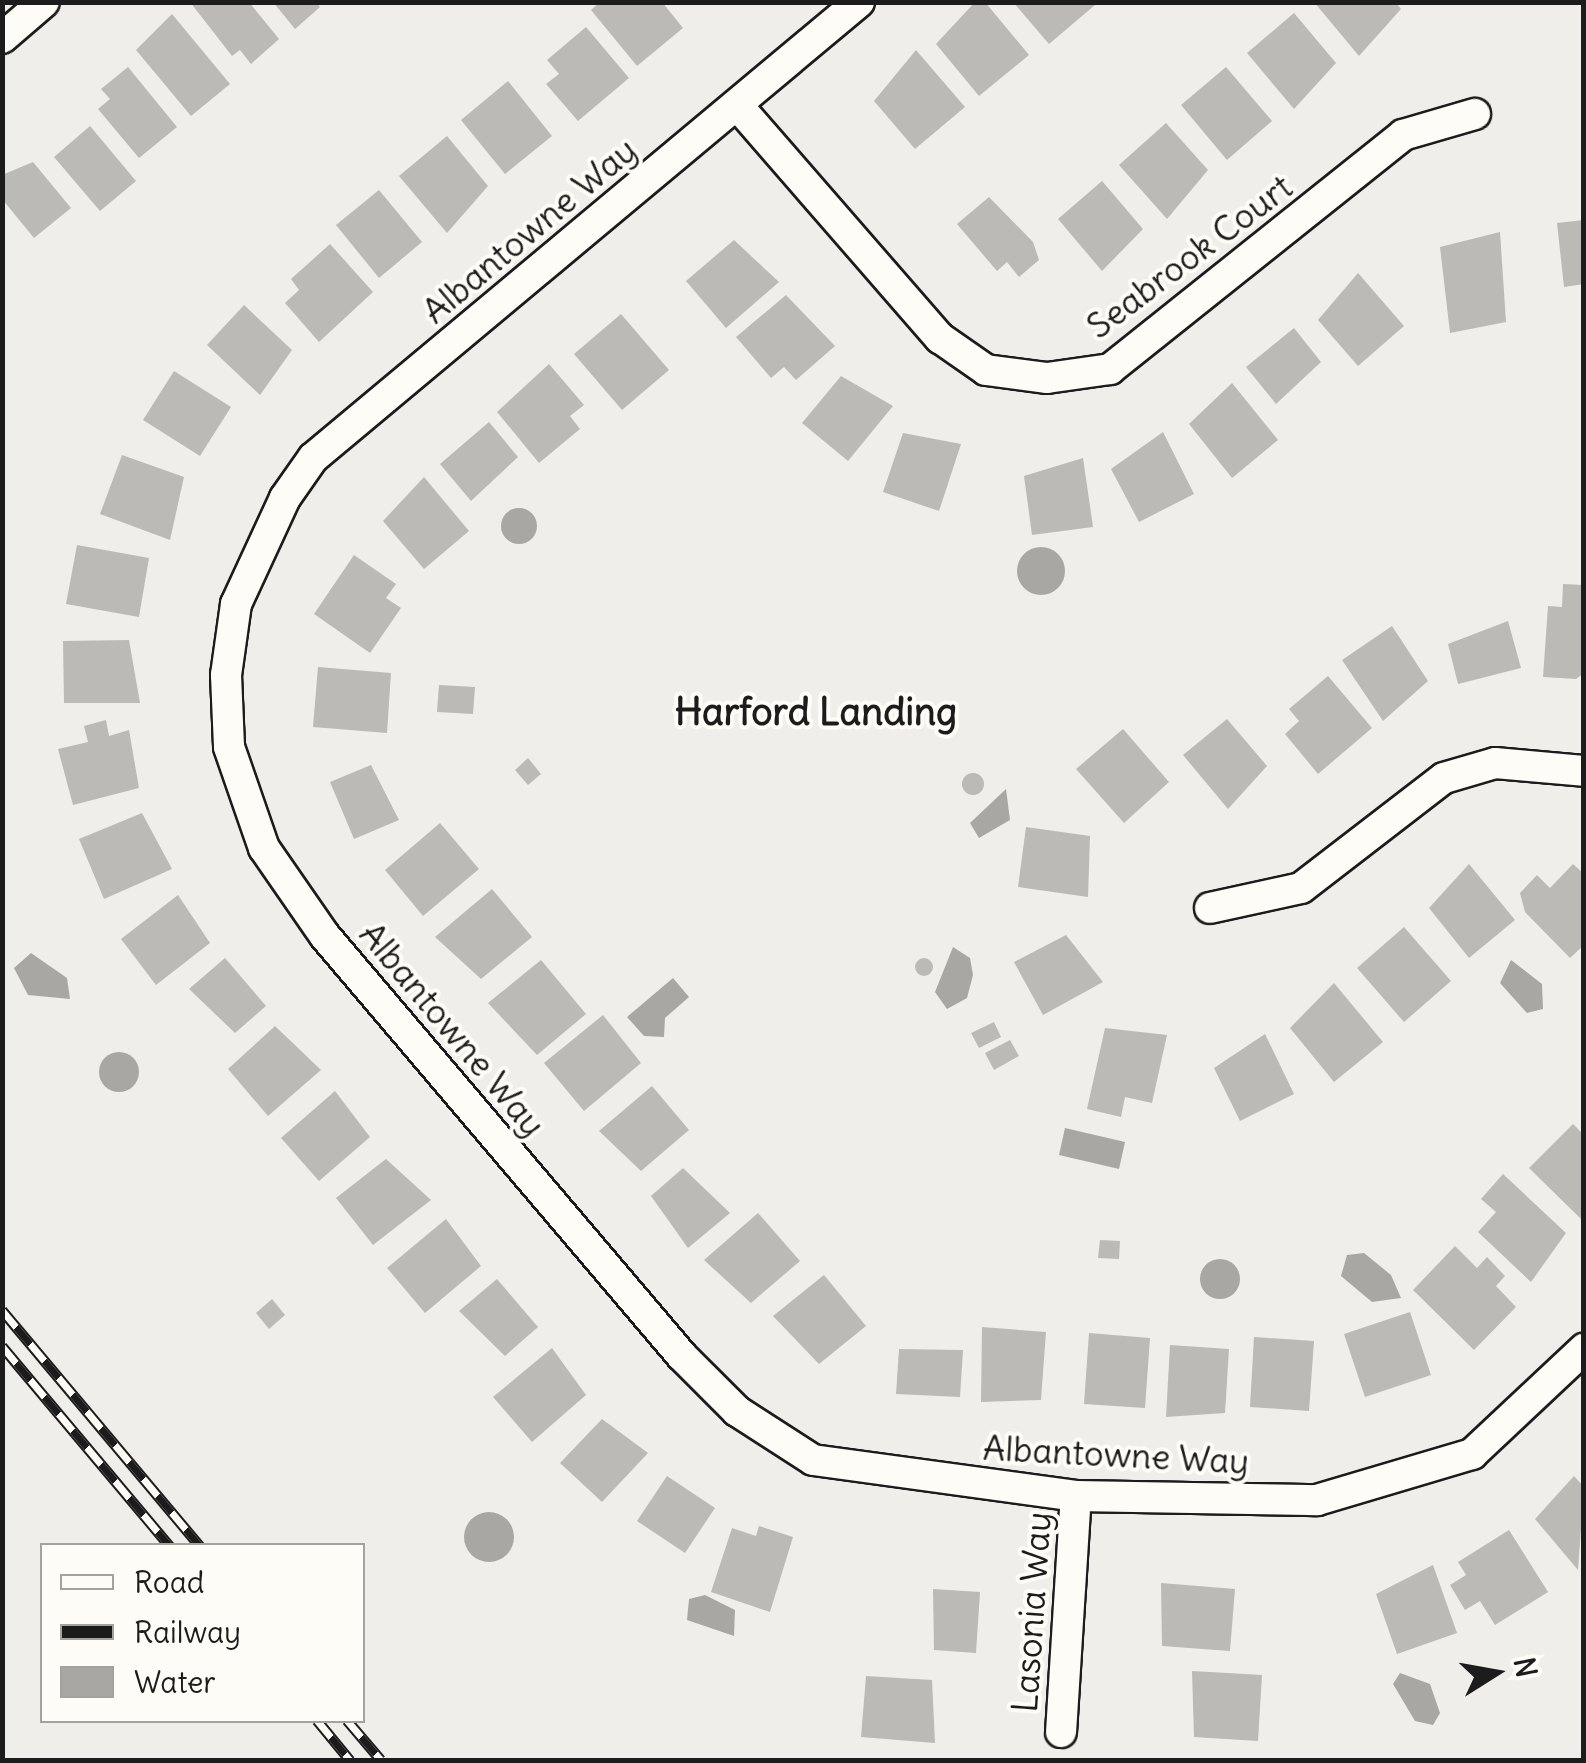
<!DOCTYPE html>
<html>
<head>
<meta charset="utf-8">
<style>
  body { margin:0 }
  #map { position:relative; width:1586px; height:1763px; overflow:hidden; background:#f0eeea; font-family:Delius,sans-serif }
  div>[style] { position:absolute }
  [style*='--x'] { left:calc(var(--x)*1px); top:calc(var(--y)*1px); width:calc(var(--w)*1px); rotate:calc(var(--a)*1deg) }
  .water>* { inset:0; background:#a8a7a3 }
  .round { border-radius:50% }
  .building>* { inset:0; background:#bbbab6 }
  .roads { filter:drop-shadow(2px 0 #1c1c1c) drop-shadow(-2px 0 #1c1c1c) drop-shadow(0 2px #1c1c1c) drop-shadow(0 -2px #1c1c1c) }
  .minor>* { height:30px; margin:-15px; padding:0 15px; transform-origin:15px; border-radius:15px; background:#fdfcf7 }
  .rail>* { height:11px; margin-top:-5.5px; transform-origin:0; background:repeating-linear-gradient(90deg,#fdfcf7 0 22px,#1c1c1c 0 44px); box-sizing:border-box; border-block:2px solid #1c1c1c }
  span { translate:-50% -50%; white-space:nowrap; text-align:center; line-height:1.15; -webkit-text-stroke:8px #fdfcf7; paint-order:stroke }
  .street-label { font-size:35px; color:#1c1c1c }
  .neighbourhood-label { font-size:38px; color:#1c1c1c; font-weight:700 }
  .frame { position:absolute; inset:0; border:5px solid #1c1c1c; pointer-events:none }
  .legend { position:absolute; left:40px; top:1543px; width:325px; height:180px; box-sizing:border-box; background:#fdfcf7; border:2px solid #a3a29f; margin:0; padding:12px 18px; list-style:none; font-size:30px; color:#1c1c1c }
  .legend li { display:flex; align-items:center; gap:20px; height:50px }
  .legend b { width:50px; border:2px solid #a3a29f }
  .north { position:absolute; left:1446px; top:1623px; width:100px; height:100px; -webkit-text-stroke:8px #fdfcf7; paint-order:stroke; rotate:79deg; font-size:28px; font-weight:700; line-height:40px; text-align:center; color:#1c1c1c }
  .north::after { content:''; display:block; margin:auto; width:35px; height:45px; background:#1c1c1c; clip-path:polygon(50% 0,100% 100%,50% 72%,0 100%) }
</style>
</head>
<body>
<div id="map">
  <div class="water">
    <i class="round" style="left:501px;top:508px;width:36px;height:36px"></i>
    <i class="round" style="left:1017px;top:547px;width:48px;height:48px"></i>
    <i style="clip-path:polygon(1006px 789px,1010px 820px,979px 838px,970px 823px)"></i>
    <i style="clip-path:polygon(953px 947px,970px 958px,973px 975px,967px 998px,947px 1009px,935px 992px)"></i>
    <i style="clip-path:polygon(31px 953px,67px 978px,70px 999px,28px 995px,14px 968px)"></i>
    <i style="clip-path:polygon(1511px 960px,1542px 984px,1543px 1009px,1527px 1013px,1500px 983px)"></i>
    <i style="clip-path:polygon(673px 978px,689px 997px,665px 1018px,664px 1037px,644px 1036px,627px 1017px)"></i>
    <i class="round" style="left:99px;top:1052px;width:40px;height:40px"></i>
    <i style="clip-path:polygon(1065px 1128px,1125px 1142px,1119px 1169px,1059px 1155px)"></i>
    <i style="clip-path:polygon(1364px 1253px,1391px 1275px,1401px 1298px,1372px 1302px,1341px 1276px,1347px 1255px)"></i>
    <i class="round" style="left:1200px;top:1259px;width:40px;height:40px"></i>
    <i class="round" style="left:464px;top:1512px;width:50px;height:50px"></i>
    <i style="clip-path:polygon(705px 1595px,735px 1610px,734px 1636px,687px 1620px,689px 1599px)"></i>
    <i style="clip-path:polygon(1400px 1673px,1430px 1684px,1440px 1713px,1433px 1725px,1415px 1721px,1393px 1684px)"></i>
  </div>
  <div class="building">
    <i style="clip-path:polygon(190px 2px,249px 2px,279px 39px,251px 64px,240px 50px,232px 56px)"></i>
    <i style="clip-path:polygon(273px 2px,316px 2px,320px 7px,295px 29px)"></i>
    <i style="clip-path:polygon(600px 2px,662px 2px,683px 28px,637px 66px,591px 10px)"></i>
    <i style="clip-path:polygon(975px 2px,985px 2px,1029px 55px,979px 96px,936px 44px)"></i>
    <i style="clip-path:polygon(1013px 2px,1093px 2px,1095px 5px,1049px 44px)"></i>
    <i style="clip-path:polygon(1314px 2px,1395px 2px,1401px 9px,1359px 56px)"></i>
    <i style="clip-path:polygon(1294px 13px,1336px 63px,1294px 109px,1247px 53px)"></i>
    <i style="clip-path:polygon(172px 14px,230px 84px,191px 116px,136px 50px)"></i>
    <i style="clip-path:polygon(586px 27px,629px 78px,578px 121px,546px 84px,559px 74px,547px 60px)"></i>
    <i style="clip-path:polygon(916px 50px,965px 107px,915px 149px,874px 101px)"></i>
    <i style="clip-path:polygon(128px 67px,177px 127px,139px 158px,98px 109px,110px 99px,101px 89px)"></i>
    <i style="clip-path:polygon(1226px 67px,1272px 121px,1227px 160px,1181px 105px)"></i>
    <i style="clip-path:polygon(508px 81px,552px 136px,505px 174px,461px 120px)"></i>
    <i style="clip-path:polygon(1166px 123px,1208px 170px,1167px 219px,1119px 165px)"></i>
    <i style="clip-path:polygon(90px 126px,136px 181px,100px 211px,54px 157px)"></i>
    <i style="clip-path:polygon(447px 136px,488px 186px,447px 233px,399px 176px)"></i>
    <i style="clip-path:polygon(33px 162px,71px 208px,34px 238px,2px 199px,2px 175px)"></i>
    <i style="clip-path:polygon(1102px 181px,1143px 229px,1102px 271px,1058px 219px)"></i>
    <i style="clip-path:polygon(379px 190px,422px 242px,379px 278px,336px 225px)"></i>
    <i style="clip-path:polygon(989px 197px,1033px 242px,1039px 260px,1019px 277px,1007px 262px,997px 271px,957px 224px)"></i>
    <i style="clip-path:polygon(1584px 220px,1584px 284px,1564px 287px,1557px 223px)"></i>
    <i style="clip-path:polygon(1500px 232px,1506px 322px,1450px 333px,1440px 247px)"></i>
    <i style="clip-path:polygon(734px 240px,779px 282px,726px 328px,686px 281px)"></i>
    <i style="clip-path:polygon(330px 244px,373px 292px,319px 342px,285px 303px,299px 290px,291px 279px)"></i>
    <i style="clip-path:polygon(1358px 273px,1404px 326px,1358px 366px,1318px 320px)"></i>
    <i style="clip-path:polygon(786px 295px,835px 346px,796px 380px,784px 367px,771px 378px,736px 337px)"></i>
    <i style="clip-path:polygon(244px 305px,292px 350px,260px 395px,207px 345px)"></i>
    <i style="clip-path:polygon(621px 314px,669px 370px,622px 410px,574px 354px)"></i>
    <i style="clip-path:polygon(1294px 328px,1321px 362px,1276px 404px,1246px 367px)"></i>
    <i style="clip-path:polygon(549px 364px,584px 405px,570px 416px,580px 429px,539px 463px,497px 412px)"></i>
    <i style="clip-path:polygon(174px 371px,231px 407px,200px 456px,143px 420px)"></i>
    <i style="clip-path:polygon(841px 376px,893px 406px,848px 461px,802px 423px)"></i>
    <i style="clip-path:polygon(1232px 383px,1278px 440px,1232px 478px,1189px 424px)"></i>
    <i style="clip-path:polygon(489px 422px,518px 457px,471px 501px,440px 464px)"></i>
    <i style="clip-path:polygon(1163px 432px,1194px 494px,1139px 522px,1111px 469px)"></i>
    <i style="clip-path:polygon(903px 433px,961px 444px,939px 511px,883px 492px)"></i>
    <i style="clip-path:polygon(122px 455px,184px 477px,170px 540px,100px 514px)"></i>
    <i style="clip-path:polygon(1083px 458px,1093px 527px,1032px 535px,1024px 476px)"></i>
    <i style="clip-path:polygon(424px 477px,469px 531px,424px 569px,383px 521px)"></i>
    <i style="clip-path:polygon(77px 545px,149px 558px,139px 617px,66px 604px)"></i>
    <i style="clip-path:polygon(354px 555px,396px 584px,386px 598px,401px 608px,370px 653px,314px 614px)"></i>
    <i style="clip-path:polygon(1563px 584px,1584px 585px,1584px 673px,1576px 679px,1543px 677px,1548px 606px,1562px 607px)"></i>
    <i style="clip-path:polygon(1508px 621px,1521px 668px,1458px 684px,1448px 644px)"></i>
    <i style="clip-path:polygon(1392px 626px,1428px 681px,1383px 721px,1342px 660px)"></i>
    <i style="clip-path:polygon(129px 640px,140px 703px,64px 703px,63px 641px)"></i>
    <i style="clip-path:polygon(318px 667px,391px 673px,387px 733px,313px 727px)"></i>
    <i style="clip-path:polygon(1328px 676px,1372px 728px,1318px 774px,1285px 734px,1299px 721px,1289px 709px)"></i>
    <i style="clip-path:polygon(439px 685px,475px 687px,473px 714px,437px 712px)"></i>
    <i style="clip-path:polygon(1227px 719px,1267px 766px,1228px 809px,1183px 755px)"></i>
    <i style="clip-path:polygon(106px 720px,109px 736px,129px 730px,139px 788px,73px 805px,58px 749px,88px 742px,84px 726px)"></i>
    <i style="clip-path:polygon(1123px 729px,1169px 782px,1124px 823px,1076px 769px)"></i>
    <i style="clip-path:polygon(528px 758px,541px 774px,528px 785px,515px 770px)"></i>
    <i style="clip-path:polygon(371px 765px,399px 820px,354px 839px,330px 782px)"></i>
    <i class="round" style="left:962px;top:773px;width:22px;height:22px"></i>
    <i style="clip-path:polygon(142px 813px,172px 869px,104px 899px,79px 839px)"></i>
    <i style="clip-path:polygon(440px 823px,479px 869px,423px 916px,385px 870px)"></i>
    <i style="clip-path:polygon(1026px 827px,1090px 836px,1088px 897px,1018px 887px)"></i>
    <i style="clip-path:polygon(1469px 864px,1515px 920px,1469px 958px,1429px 908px)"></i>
    <i style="clip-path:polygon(1573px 864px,1584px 874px,1584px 945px,1570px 958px,1525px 912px,1520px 893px,1537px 875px,1550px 888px)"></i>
    <i style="clip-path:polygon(492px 889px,532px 937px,481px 979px,435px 937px)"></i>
    <i style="clip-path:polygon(178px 895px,210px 943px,156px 985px,121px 939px)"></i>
    <i style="clip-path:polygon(1404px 927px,1451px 981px,1404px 1022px,1357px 968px)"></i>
    <i style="clip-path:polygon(1066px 935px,1103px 982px,1043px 1015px,1014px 962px)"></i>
    <i class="round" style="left:915px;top:958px;width:18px;height:18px"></i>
    <i style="clip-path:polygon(225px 958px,266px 1006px,235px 1033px,189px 989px)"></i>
    <i style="clip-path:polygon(541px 960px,586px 1014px,537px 1055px,488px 1003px)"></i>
    <i style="clip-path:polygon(1334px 983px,1383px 1042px,1334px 1082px,1290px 1028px)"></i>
    <i style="clip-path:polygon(603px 1015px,641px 1063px,584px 1111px,544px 1063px)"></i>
    <i style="clip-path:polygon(994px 1022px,1001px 1037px,979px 1048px,971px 1033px)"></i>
    <i style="clip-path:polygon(275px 1026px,321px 1070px,268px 1116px,228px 1069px)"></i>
    <i style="clip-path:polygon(1105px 1028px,1167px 1035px,1152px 1103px,1125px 1097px,1121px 1117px,1087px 1109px)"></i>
    <i style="clip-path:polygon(1265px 1034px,1294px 1094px,1240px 1121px,1214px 1068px)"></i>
    <i style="clip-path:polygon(1010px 1040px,1019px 1056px,994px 1070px,985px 1053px)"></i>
    <i style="clip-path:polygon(652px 1086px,689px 1130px,641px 1171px,599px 1131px)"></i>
    <i style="clip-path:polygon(335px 1091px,370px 1137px,319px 1181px,281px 1138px)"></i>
    <i style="clip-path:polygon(1573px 1124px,1584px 1135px,1581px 1219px,1529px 1168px)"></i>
    <i style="clip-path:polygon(386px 1159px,431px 1200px,373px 1245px,336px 1198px)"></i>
    <i style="clip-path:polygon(683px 1168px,730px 1213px,688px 1248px,651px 1196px)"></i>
    <i style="clip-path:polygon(1503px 1174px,1566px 1233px,1531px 1282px,1478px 1232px,1496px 1212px,1481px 1199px)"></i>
    <i style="clip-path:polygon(758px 1213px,800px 1261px,751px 1303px,704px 1260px)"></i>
    <i style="clip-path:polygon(446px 1219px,481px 1266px,425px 1313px,387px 1268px)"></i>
    <i style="clip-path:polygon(1100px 1240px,1120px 1241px,1119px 1259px,1098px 1258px)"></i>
    <i style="clip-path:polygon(1455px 1246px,1477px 1268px,1487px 1257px,1505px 1276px,1496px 1286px,1516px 1307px,1474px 1350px,1413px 1290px)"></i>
    <i style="clip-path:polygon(824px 1275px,866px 1326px,819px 1364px,773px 1316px)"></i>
    <i style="clip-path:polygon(497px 1279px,538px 1327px,505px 1356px,459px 1311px)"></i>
    <i style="clip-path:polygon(272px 1299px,285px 1315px,269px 1329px,256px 1313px)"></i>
    <i style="clip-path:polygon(1410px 1312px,1431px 1375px,1365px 1397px,1344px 1334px)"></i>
    <i style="clip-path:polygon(982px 1327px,1046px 1332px,1041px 1400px,981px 1402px)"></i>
    <i style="clip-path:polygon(1089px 1333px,1150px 1338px,1145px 1408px,1084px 1404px)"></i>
    <i style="clip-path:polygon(1254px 1337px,1314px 1341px,1309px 1411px,1250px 1407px)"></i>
    <i style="clip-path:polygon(1170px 1345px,1229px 1349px,1225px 1413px,1166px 1417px)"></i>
    <i style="clip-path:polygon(552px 1348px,586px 1395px,532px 1442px,493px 1397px)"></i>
    <i style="clip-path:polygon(899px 1349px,963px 1350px,960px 1397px,896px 1394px)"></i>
    <i style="clip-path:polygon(602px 1419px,648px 1453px,602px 1502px,560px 1463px)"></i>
    <i style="clip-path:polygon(667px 1476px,715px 1508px,685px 1553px,637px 1521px)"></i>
    <i style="clip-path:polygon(1574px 1476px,1584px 1487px,1578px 1570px,1535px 1519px)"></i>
    <i style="clip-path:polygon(759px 1526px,793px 1537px,770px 1612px,711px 1592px,732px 1528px,756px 1536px)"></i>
    <i style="clip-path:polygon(1509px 1530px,1548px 1592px,1495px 1625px,1480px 1601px,1465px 1610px,1450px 1585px,1466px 1575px,1458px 1562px)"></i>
    <i style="clip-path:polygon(1433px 1565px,1457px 1633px,1397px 1654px,1376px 1594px)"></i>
    <i style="clip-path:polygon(1161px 1583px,1235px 1589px,1230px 1651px,1162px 1646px)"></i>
    <i style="clip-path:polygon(933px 1589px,980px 1592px,976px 1653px,934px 1650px)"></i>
    <i style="clip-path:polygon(1192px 1671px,1262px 1675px,1258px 1741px,1194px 1737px)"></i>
    <i style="clip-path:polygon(866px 1676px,932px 1680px,935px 1743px,861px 1737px)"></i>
  </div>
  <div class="roads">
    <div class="minor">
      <i style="--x:859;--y:2;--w:711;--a:140.13"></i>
      <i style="--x:313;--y:458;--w:49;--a:125"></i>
      <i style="--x:285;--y:498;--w:117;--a:114.8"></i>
      <i style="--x:236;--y:604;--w:72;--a:98"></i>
      <i style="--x:226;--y:675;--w:72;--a:87.6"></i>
      <i style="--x:229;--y:747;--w:107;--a:70.9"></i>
      <i style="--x:264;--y:848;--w:107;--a:55.3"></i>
      <i style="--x:325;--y:936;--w:551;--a:49.64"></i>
      <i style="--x:682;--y:1356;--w:78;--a:45"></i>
      <i style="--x:737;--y:1411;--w:90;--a:32.8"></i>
      <i style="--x:813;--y:1460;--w:265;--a:7.8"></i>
      <i style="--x:1076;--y:1496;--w:241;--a:1"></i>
      <i style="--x:1317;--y:1500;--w:162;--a:-16.5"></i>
      <i style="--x:1472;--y:1454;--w:154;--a:-43.2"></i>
      <i style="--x:2;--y:38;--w:55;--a:-40.6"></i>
      <i style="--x:738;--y:106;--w:308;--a:49"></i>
      <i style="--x:940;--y:338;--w:56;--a:34.8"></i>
      <i style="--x:986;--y:370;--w:62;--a:7.5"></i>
      <i style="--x:1047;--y:378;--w:64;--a:-8.1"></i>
      <i style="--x:1110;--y:369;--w:375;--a:-38.6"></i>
      <i style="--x:1403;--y:135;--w:75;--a:-16.3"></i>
      <i style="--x:1210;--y:908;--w:93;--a:-12.4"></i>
      <i style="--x:1301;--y:888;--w:180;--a:-37.6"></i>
      <i style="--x:1444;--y:778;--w:53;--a:-16.4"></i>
      <i style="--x:1495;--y:763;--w:89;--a:5.1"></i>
      <i style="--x:1061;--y:1732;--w:236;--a:-86.4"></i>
    </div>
  </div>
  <div class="rail">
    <i style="--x:2;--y:1310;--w:308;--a:50"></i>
    <i style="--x:2;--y:1346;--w:261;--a:50"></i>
    <i style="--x:317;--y:1720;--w:52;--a:50.5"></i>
    <i style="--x:347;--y:1720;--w:52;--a:49.6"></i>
  </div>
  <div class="street-label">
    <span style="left:529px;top:230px;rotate:-40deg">Albantowne Way</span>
    <span style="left:1189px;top:256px;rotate:-37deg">Seabrook Court</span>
    <span style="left:453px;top:1029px;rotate:50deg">Albantowne Way</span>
    <span style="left:1116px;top:1454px;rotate:3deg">Albantowne Way</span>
    <span style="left:1031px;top:1612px;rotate:-86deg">Lasonia Way</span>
  </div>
  <div class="neighbourhood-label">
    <span style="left:816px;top:712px">Harford Landing</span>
  </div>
  <div class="frame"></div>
  <ul class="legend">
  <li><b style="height:12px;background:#fdfcf7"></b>Road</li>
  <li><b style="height:12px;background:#1c1c1c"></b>Railway</li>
  <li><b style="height:28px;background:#a8a7a3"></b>Water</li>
  </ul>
  <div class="north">N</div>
</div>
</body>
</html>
